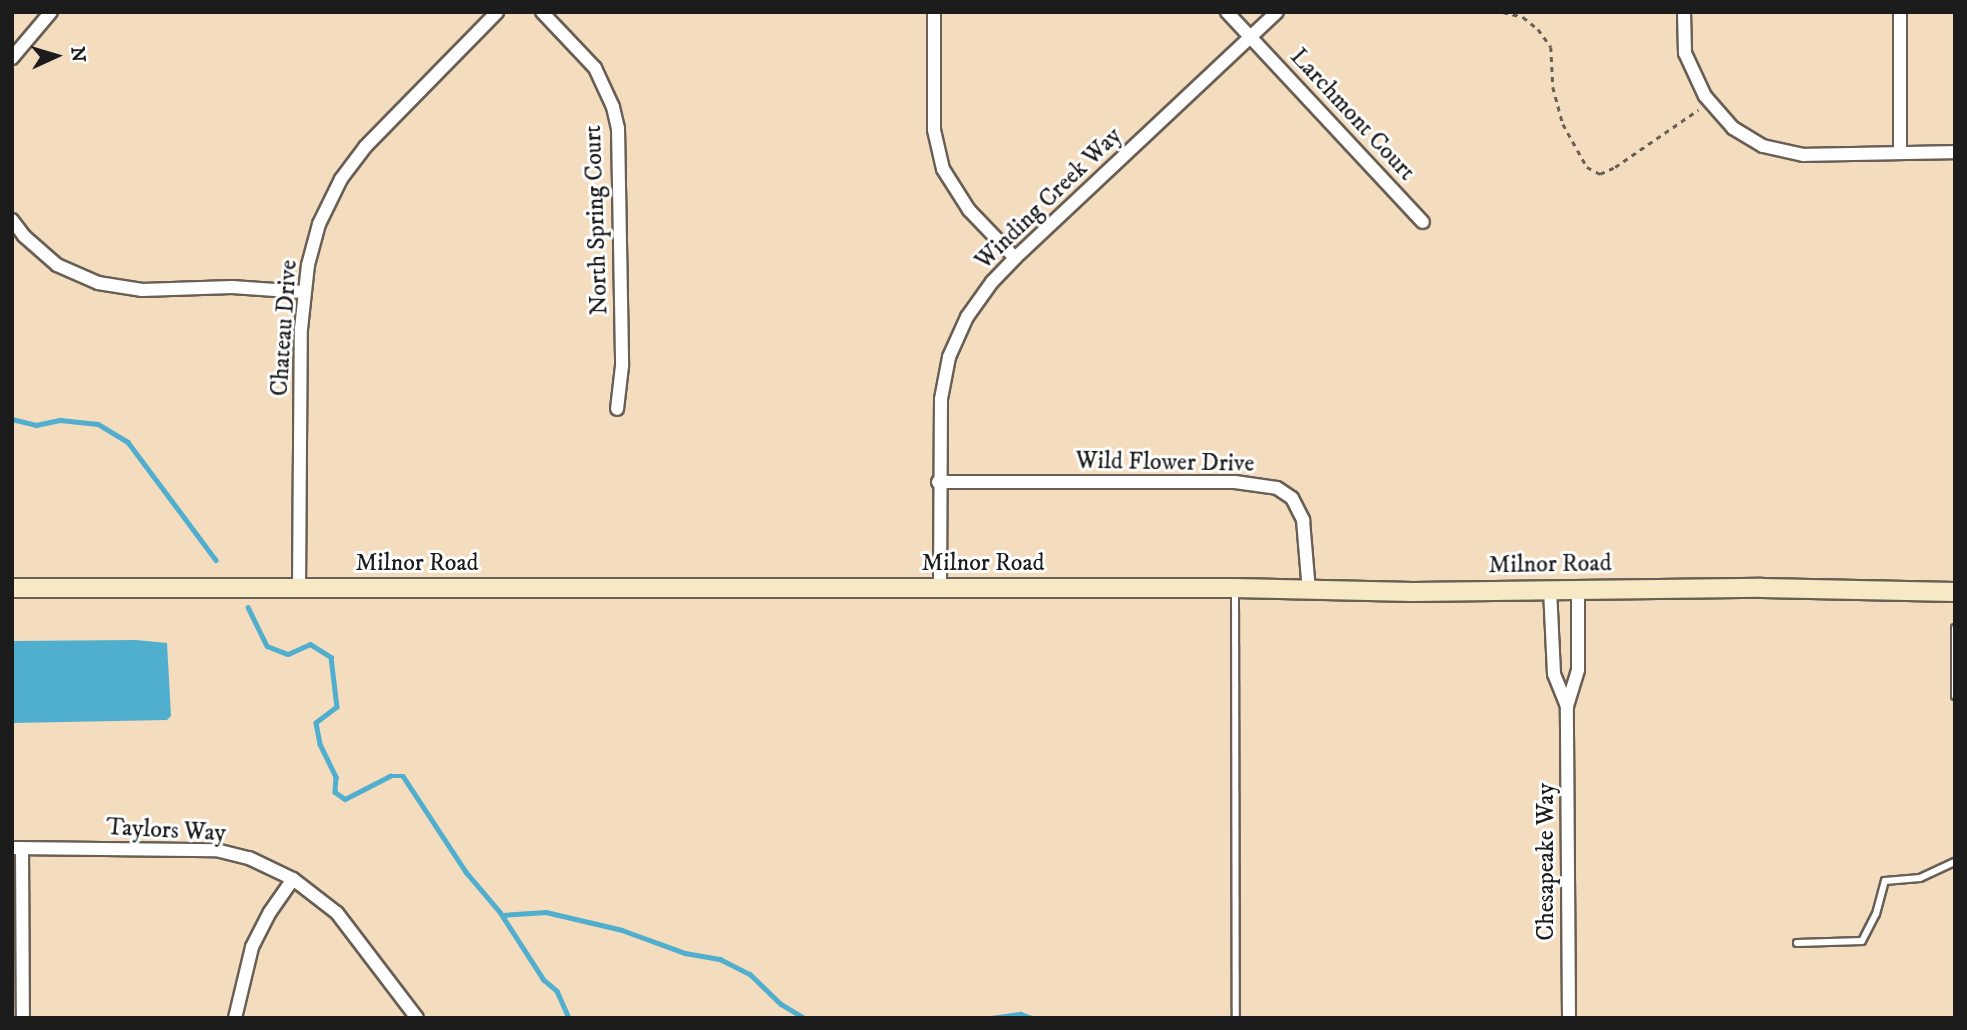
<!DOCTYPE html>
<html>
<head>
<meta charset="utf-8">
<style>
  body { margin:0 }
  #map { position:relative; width:1967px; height:1030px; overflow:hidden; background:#f4dcbe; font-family:"IM FELL DW Pica",serif }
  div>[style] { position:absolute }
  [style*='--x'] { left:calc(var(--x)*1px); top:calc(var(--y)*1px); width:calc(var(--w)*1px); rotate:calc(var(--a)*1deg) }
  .water>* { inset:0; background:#50aece }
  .stream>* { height:4.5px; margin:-2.25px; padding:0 2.25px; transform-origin:2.25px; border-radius:2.25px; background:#50aece }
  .path>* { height:2.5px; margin-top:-1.25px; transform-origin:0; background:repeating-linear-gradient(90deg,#685f55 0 5px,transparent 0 10px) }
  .roads { filter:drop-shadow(2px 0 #685f55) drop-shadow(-2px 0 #685f55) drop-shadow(0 2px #685f55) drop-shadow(0 -2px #685f55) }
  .service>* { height:6px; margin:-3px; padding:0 3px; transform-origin:3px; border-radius:3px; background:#fff }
  .minor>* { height:12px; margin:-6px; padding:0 6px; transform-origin:6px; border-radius:6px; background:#fff }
  .secondary>* { height:18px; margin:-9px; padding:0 9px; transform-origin:9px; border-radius:9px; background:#f6e9c3 }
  span { translate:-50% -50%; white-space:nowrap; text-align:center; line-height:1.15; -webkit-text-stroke:6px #fff; paint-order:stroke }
  .street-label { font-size:24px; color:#1c1c1c }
  .frame { position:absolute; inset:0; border:14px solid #1c1c1c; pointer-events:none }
  .north { position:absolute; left:21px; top:21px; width:70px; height:70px; -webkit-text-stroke:5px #fff; paint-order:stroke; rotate:86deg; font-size:19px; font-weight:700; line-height:28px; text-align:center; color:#1c1c1c }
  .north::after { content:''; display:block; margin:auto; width:24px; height:32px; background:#1c1c1c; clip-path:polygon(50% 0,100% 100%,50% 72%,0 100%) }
</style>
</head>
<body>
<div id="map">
  <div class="water">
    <i style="clip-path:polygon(136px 640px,167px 643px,171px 716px,167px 720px,12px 723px,12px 641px)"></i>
  </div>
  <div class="stream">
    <i style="--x:12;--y:419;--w:25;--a:14"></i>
    <i style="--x:36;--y:425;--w:25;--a:-12"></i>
    <i style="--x:60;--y:420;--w:38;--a:6"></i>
    <i style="--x:98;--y:424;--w:35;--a:31"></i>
    <i style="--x:128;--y:442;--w:147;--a:53.3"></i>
    <i style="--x:248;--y:607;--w:43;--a:64"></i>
    <i style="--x:267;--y:646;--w:22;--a:21"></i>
    <i style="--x:288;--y:654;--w:24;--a:-24"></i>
    <i style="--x:310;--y:644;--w:25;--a:32"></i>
    <i style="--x:331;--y:657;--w:50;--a:83.2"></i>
    <i style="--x:337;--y:707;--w:26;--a:143"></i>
    <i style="--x:316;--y:723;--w:21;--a:79"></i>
    <i style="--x:320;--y:744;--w:37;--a:64"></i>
    <i style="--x:336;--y:777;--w:15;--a:94"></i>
    <i style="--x:335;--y:792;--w:12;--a:35"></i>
    <i style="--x:345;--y:799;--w:51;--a:-27.1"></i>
    <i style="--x:390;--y:776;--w:13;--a:0"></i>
    <i style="--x:403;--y:776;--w:115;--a:56.7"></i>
    <i style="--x:466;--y:872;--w:52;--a:49.6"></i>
    <i style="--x:500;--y:912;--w:81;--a:57.1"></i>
    <i style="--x:544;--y:980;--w:17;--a:40"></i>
    <i style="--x:557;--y:991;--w:30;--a:66"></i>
    <i style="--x:502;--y:915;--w:44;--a:-3.9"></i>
    <i style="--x:546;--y:912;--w:78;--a:13.3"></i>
    <i style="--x:622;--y:930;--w:67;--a:20.1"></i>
    <i style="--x:685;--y:953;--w:36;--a:10"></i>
    <i style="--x:720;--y:959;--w:34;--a:27"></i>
    <i style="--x:750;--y:974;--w:43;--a:44.1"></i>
    <i style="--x:781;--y:1004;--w:27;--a:31"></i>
    <i style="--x:991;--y:1018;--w:30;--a:-8"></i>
    <i style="--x:1021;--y:1014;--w:12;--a:20"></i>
  </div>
  <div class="path">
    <i style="--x:1503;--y:12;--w:21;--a:14"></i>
    <i style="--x:1523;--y:17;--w:19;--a:39"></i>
    <i style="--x:1538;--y:29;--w:22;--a:54"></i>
    <i style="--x:1551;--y:47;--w:40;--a:87.1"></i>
    <i style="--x:1553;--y:87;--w:38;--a:75"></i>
    <i style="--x:1563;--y:124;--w:49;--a:60.8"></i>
    <i style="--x:1587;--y:167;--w:15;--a:28"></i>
    <i style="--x:1600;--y:174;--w:17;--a:-25"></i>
    <i style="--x:1615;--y:167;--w:101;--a:-34.5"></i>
  </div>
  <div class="roads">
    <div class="service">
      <i style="--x:1235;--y:590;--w:428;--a:89.9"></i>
      <i style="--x:1955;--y:628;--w:68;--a:90"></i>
      <i style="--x:1797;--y:943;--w:65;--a:-1.8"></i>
      <i style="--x:1862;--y:941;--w:30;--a:-63"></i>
      <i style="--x:1876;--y:914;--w:34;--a:-75"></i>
      <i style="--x:1885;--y:881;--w:35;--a:-5"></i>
      <i style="--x:1920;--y:878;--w:38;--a:-25"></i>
    </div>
    <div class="minor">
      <i style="--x:542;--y:12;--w:77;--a:46.6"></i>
      <i style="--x:595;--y:68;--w:43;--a:65.2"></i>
      <i style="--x:613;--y:107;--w:22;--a:77"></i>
      <i style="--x:618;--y:128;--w:238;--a:89"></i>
      <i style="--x:622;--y:366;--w:43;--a:96.6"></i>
      <i style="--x:934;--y:12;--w:118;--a:90"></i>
      <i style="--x:934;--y:130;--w:40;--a:77"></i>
      <i style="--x:943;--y:169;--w:49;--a:57.6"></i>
      <i style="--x:969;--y:210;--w:66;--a:46.2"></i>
      <i style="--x:1227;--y:12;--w:287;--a:47"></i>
      <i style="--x:1684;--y:12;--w:41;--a:88.6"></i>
      <i style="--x:1685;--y:53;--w:47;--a:65.1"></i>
      <i style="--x:1705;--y:96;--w:43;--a:48.8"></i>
      <i style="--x:1733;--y:128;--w:35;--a:31"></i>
      <i style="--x:1763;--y:146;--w:42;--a:12.4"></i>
      <i style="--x:1804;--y:155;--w:151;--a:-1.1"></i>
      <i style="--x:12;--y:58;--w:60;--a:-49.7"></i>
      <i style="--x:1900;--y:153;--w:141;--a:-90"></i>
      <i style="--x:12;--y:220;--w:20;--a:53"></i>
      <i style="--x:24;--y:236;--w:44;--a:41.3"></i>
      <i style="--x:57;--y:265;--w:45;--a:23.7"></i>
      <i style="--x:98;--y:283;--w:45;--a:9"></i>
      <i style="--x:142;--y:290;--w:90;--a:-1.9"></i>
      <i style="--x:232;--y:287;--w:72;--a:4"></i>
      <i style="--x:938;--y:482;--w:297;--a:0"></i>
      <i style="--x:1235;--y:482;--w:42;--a:8.1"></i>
      <i style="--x:1277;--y:488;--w:18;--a:34"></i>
      <i style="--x:1292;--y:498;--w:25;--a:63"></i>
      <i style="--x:1303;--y:520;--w:71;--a:85.2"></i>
      <i style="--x:299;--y:589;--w:260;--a:-89.6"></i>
      <i style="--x:301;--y:329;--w:64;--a:-83.8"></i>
      <i style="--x:308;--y:265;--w:42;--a:-75"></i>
      <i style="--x:319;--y:224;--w:50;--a:-63.9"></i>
      <i style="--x:341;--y:179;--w:40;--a:-53"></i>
      <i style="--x:365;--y:147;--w:189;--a:-45.6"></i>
      <i style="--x:940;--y:589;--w:190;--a:-89.7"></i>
      <i style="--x:941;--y:399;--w:43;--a:-79.2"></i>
      <i style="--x:949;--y:357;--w:44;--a:-65.8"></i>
      <i style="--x:967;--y:317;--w:43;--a:-54.5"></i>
      <i style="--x:992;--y:282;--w:33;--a:-46"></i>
      <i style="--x:1015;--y:258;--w:359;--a:-43.2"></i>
      <i style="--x:1550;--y:589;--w:85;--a:87.3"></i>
      <i style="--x:1554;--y:674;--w:35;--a:68"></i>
      <i style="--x:12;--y:848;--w:204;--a:0.6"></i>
      <i style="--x:216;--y:850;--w:34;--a:14"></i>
      <i style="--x:249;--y:858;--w:49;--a:25.5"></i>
      <i style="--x:293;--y:879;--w:56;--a:37.7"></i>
      <i style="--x:337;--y:913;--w:132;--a:52.7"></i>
      <i style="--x:22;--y:848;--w:170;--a:89.7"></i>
      <i style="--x:235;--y:1018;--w:73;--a:-76.5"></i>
      <i style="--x:252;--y:947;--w:39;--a:-63"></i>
      <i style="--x:270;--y:912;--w:40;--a:-55.1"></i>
      <i style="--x:1569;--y:1018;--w:312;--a:-90.4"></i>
      <i style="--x:1567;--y:706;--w:38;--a:-73"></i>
      <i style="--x:1578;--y:670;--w:82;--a:-90"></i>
    </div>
    <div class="secondary">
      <i style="--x:12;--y:588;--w:1223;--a:0"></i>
      <i style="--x:1235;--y:588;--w:178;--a:1.3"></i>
      <i style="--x:1413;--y:592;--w:349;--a:-0.7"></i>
      <i style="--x:1762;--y:588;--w:193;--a:1.2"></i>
    </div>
  </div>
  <div class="street-label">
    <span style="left:1352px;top:115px;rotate:47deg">Larchmont Court</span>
    <span style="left:1049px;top:199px;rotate:-44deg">Winding Creek Way</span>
    <span style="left:597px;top:220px;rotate:-92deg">North Spring Court</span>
    <span style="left:285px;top:328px;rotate:-86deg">Chateau Drive</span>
    <span style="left:1165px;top:463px;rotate:1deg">Wild Flower Drive</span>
    <span style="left:417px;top:564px">Milnor Road</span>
    <span style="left:983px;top:564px">Milnor Road</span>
    <span style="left:1550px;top:565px;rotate:-1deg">Milnor Road</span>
    <span style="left:166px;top:831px;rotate:3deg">Taylors Way</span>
    <span style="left:1547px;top:862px;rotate:-90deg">Chesapeake Way</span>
  </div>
  <div class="frame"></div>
  <div class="north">N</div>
</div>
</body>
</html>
